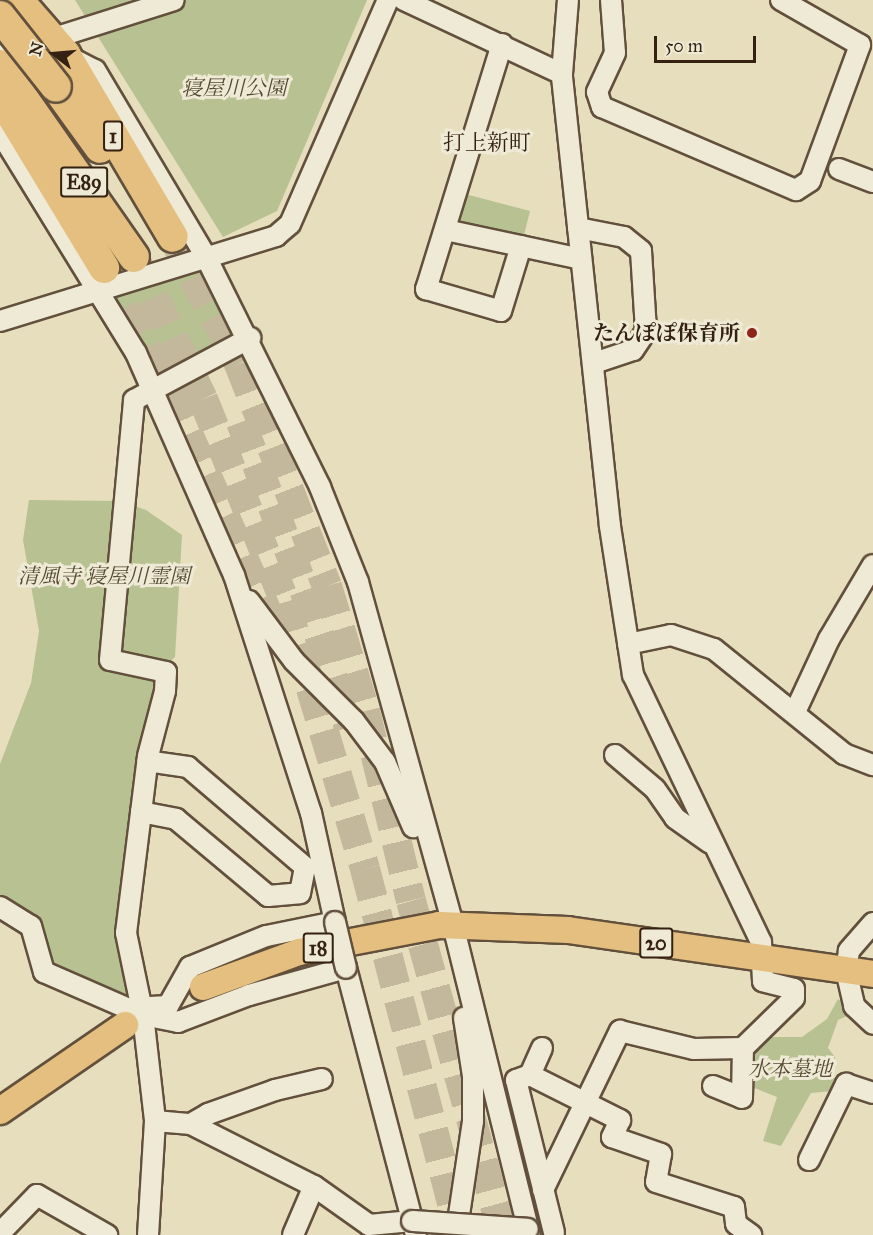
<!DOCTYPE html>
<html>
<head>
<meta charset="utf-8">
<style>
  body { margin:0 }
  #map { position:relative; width:873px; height:1235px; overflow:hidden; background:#e7debe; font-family:"IM FELL Great Primer","Noto Serif JP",serif }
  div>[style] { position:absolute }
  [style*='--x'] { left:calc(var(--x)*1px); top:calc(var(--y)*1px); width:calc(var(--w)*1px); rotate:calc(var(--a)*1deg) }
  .green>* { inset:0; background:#b7c191 }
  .highway-tunnel>* { height:30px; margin-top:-15px; transform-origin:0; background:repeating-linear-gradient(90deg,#c3b89b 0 30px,transparent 0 45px) }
  .roads { filter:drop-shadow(2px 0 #62503c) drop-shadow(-2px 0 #62503c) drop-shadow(0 2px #62503c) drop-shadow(0 -2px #62503c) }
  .minor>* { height:20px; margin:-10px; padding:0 10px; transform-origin:10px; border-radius:10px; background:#efead5 }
  .major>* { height:26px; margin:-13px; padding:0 13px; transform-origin:13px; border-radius:13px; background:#e4bf7f }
  .highway>* { height:30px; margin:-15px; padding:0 15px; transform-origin:15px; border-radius:15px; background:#e4bf7f }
  .bridges { filter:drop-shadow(2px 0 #62503c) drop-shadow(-2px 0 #62503c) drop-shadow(0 2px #62503c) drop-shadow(0 -2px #62503c) }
  .minor-bridge>* { height:20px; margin:-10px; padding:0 10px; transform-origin:10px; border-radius:10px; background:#efead5 }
  .highway-bridge>* { height:30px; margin:-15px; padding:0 15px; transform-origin:15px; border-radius:15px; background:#e4bf7f }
  .dots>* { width:16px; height:16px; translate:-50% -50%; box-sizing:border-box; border:3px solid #efead5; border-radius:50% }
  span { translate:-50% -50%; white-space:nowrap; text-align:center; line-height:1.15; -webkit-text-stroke:6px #efead5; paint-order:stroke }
  .shield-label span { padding:2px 4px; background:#efead5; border:2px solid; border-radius:4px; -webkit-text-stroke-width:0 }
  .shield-label { font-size:20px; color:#352111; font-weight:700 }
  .park-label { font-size:21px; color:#564931; font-style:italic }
  .poi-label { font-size:21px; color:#352111; font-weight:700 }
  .right { translate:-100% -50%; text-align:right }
  .neighbourhood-label { font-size:22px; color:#352111 }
  .north { position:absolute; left:24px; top:24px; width:60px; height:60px; -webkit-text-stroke:4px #efead5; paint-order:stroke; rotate:286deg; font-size:16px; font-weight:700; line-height:24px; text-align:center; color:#352111 }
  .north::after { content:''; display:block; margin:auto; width:21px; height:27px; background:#352111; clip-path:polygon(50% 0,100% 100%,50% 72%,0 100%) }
  .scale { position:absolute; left:654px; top:36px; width:102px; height:27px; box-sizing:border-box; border:3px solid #352111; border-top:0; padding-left:8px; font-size:18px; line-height:21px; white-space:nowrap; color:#352111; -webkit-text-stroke:4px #efead5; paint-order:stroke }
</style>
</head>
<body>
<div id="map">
  <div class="green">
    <i style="clip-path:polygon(75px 0,367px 0,277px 211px,223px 237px)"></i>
    <i style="clip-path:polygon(465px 194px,530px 211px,522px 243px,457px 227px)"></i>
    <i style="clip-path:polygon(210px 257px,242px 330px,154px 380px,110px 298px)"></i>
    <i style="clip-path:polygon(29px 500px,120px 501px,146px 510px,182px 535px,175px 657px,165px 666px,134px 809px,134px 1000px,45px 964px,33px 922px,0 901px,0 764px,31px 683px,39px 631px,23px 540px)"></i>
    <i style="clip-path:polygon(838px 999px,854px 1013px,838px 1020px,828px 1048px,835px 1057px,831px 1074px,837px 1081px,833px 1091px,811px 1093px,781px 1146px,763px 1141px,777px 1097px,747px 1085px,752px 1050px,769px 1037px,802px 1037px,827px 1019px)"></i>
  </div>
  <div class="highway-tunnel">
    <i style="--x:173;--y:237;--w:143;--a:62.5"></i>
    <i style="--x:239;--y:364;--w:239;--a:68.4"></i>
    <i style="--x:327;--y:586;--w:131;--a:73.1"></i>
    <i style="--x:365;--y:711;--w:195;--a:76.4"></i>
    <i style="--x:411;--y:901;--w:346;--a:74.6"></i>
    <i style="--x:134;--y:257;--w:158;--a:64.1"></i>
    <i style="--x:203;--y:399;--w:219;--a:68"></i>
    <i style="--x:285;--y:602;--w:279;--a:73.3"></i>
    <i style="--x:365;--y:869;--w:378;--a:75.4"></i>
    <i style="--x:104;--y:268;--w:141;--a:62.2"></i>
    <i style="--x:170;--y:393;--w:240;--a:66.1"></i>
    <i style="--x:241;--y:422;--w:182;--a:69.4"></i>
    <i style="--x:305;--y:592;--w:142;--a:71.9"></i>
  </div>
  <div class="roads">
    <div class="minor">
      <i style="--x:404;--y:0;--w:174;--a:25.1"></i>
      <i style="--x:611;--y:0;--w:53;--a:85.7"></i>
      <i style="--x:615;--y:53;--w:43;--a:114.8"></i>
      <i style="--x:597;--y:92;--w:16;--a:72"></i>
      <i style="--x:602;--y:107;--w:211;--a:23.2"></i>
      <i style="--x:796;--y:190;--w:17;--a:-33"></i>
      <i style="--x:810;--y:181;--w:145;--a:-69.8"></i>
      <i style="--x:860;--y:45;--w:91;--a:-150.3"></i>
      <i style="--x:502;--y:44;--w:257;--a:107.2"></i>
      <i style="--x:426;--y:289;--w:78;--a:16.3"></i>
      <i style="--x:501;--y:311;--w:68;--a:-72.9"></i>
      <i style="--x:0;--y:55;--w:182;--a:-17.5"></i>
      <i style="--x:67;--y:56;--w:31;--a:27"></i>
      <i style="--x:95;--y:70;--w:215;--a:59.3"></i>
      <i style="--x:205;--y:255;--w:259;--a:63.6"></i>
      <i style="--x:320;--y:487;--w:102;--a:68.2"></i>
      <i style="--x:358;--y:582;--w:356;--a:74.5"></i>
      <i style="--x:453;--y:925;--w:319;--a:76.1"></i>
      <i style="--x:11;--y:113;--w:25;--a:108"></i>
      <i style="--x:3;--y:137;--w:254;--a:58.4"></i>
      <i style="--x:136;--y:353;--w:243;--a:66.2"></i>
      <i style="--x:234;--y:575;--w:250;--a:72.1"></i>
      <i style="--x:311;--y:813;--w:112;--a:77.6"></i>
      <i style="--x:335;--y:922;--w:70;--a:168.5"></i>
      <i style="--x:266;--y:936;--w:82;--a:157.8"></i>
      <i style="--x:190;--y:967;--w:45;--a:119.4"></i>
      <i style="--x:168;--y:1006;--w:18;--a:177"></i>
      <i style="--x:150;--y:1007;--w:11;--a:131"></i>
      <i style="--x:143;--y:1015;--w:107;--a:83.5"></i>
      <i style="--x:155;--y:1121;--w:114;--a:93.5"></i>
      <i style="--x:839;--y:169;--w:36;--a:21"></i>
      <i style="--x:578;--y:228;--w:47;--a:11.1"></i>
      <i style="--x:624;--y:237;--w:22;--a:39"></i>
      <i style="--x:641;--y:251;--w:80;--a:86.4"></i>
      <i style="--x:646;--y:331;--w:23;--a:124"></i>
      <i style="--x:633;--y:350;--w:41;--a:161.6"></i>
      <i style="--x:446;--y:230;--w:138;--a:12.1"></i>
      <i style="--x:0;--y:321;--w:289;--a:-17.1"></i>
      <i style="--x:276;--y:236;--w:18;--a:-41"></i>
      <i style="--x:290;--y:224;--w:244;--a:-66.4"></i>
      <i style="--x:249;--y:601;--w:75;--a:53.1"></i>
      <i style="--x:294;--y:661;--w:85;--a:45"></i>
      <i style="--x:354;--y:721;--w:51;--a:52.9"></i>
      <i style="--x:385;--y:762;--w:71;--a:66.7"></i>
      <i style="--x:628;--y:644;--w:44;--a:-11.8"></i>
      <i style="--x:671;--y:635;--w:45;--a:18"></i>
      <i style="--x:714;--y:649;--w:167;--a:38.9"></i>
      <i style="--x:844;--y:754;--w:31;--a:21"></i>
      <i style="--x:795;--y:712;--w:81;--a:-65"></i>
      <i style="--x:829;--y:639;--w:86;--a:-59.3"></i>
      <i style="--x:615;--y:755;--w:52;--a:40.4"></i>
      <i style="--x:655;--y:789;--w:35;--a:55"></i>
      <i style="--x:675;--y:818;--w:42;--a:35.2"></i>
      <i style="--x:141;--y:812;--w:36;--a:11"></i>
      <i style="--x:176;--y:819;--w:120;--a:39.9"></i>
      <i style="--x:268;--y:896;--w:32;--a:-5"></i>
      <i style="--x:300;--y:893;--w:26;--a:-79"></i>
      <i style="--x:305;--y:867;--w:154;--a:-139.5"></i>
      <i style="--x:188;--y:767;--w:41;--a:-171.7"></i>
      <i style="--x:0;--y:907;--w:36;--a:32"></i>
      <i style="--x:31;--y:926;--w:48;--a:74.2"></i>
      <i style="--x:44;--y:972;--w:108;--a:23.5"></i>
      <i style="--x:143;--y:1015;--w:84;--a:-101.7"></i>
      <i style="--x:126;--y:933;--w:178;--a:-82.9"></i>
      <i style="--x:148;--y:756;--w:67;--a:-75.3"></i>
      <i style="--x:165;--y:691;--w:19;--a:-87"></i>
      <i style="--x:166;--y:672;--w:57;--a:-167.9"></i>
      <i style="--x:110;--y:660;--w:261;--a:-84.7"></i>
      <i style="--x:134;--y:400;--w:132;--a:-28.1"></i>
      <i style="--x:873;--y:923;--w:37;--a:131"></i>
      <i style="--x:849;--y:951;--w:19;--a:99"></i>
      <i style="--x:846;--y:970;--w:37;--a:77"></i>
      <i style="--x:854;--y:1006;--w:26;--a:43"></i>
      <i style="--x:143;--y:1015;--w:36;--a:11"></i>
      <i style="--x:178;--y:1022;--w:76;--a:-20.8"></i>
      <i style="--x:249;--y:995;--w:101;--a:-15.6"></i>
      <i style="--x:346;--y:968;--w:276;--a:75.3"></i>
      <i style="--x:542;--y:1048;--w:30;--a:114"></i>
      <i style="--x:530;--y:1075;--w:15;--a:160"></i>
      <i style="--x:516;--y:1080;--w:157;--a:76"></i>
      <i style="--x:530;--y:1075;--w:101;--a:26.6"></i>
      <i style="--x:620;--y:1120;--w:19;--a:115"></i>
      <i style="--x:612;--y:1137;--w:52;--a:19.1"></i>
      <i style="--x:661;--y:1154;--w:28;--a:100"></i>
      <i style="--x:656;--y:1182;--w:82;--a:17.8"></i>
      <i style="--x:734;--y:1207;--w:17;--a:83"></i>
      <i style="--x:736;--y:1224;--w:19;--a:36"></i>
      <i style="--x:713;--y:1086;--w:31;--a:22"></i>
      <i style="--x:742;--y:1098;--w:50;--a:-88.9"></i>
      <i style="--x:155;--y:1121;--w:36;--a:5"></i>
      <i style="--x:191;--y:1124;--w:138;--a:26.8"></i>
      <i style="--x:314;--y:1186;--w:67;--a:35.3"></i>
      <i style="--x:369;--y:1225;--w:43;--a:-5.3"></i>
      <i style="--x:191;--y:1124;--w:20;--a:-30"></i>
      <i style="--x:208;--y:1114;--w:71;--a:-19.7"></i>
      <i style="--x:275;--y:1090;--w:48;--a:-13.2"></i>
      <i style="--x:809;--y:1160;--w:85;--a:-64"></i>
      <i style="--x:846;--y:1084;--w:28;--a:18"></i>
      <i style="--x:543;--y:1190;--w:177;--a:-64.2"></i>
      <i style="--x:620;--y:1031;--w:76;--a:13.7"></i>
      <i style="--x:694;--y:1049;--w:49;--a:-1.2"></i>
      <i style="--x:743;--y:1048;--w:71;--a:-44.4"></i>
      <i style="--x:794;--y:998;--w:9;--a:-90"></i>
      <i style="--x:794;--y:989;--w:32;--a:-166"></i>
      <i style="--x:763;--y:981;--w:39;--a:-93"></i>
      <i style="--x:761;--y:942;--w:296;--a:-115.6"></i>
      <i style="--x:633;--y:675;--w:151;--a:-98.8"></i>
      <i style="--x:610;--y:526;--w:455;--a:-96.1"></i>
      <i style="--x:562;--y:74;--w:74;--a:-85.4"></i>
      <i style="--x:0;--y:1233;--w:53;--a:-45.8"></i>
      <i style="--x:37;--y:1195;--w:81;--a:29.7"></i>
      <i style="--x:293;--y:1235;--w:53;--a:-66.8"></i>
      <i style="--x:456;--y:1235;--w:115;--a:-81.5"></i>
      <i style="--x:473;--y:1121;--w:45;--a:-90"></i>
      <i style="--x:473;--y:1076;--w:59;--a:-98.8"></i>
    </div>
    <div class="major">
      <i style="--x:203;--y:987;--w:102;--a:-20"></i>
      <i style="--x:299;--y:952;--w:143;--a:-10.9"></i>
      <i style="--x:439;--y:925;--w:129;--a:2.2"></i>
      <i style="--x:568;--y:930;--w:308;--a:8.2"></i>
      <i style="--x:0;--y:1111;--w:152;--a:-34.5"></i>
    </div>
    <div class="highway">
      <i style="--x:18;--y:0;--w:72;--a:49"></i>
      <i style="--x:65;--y:54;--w:212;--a:59.5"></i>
      <i style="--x:0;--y:65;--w:234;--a:55.1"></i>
      <i style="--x:56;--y:87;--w:75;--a:54.2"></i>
      <i style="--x:0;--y:96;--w:201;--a:58.8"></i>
    </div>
  </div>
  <div class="bridges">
    <div class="minor-bridge">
      <i style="--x:335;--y:922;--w:47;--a:76.6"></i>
      <i style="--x:412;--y:1221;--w:116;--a:3.9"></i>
    </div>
    <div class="highway-bridge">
      <i style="--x:0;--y:16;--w:90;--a:51.7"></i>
    </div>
  </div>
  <div class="dots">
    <i style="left:752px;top:333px;background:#8f2418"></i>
  </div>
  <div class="shield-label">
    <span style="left:113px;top:136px">1</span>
    <span style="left:84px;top:182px">E89</span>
    <span style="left:656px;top:943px">20</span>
    <span style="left:318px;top:948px">18</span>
  </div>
  <div class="park-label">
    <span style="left:234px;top:88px">寝屋川公園</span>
    <span style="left:104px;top:576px">清風寺 寝屋川霊園</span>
    <span style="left:790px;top:1069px">水本墓地</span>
  </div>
  <div class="poi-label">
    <span class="right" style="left:740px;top:333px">たんぽぽ保育所</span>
  </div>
  <div class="neighbourhood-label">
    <span style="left:487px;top:143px">打上新町</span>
  </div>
  <div class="north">N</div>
  <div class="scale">50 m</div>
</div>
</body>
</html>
